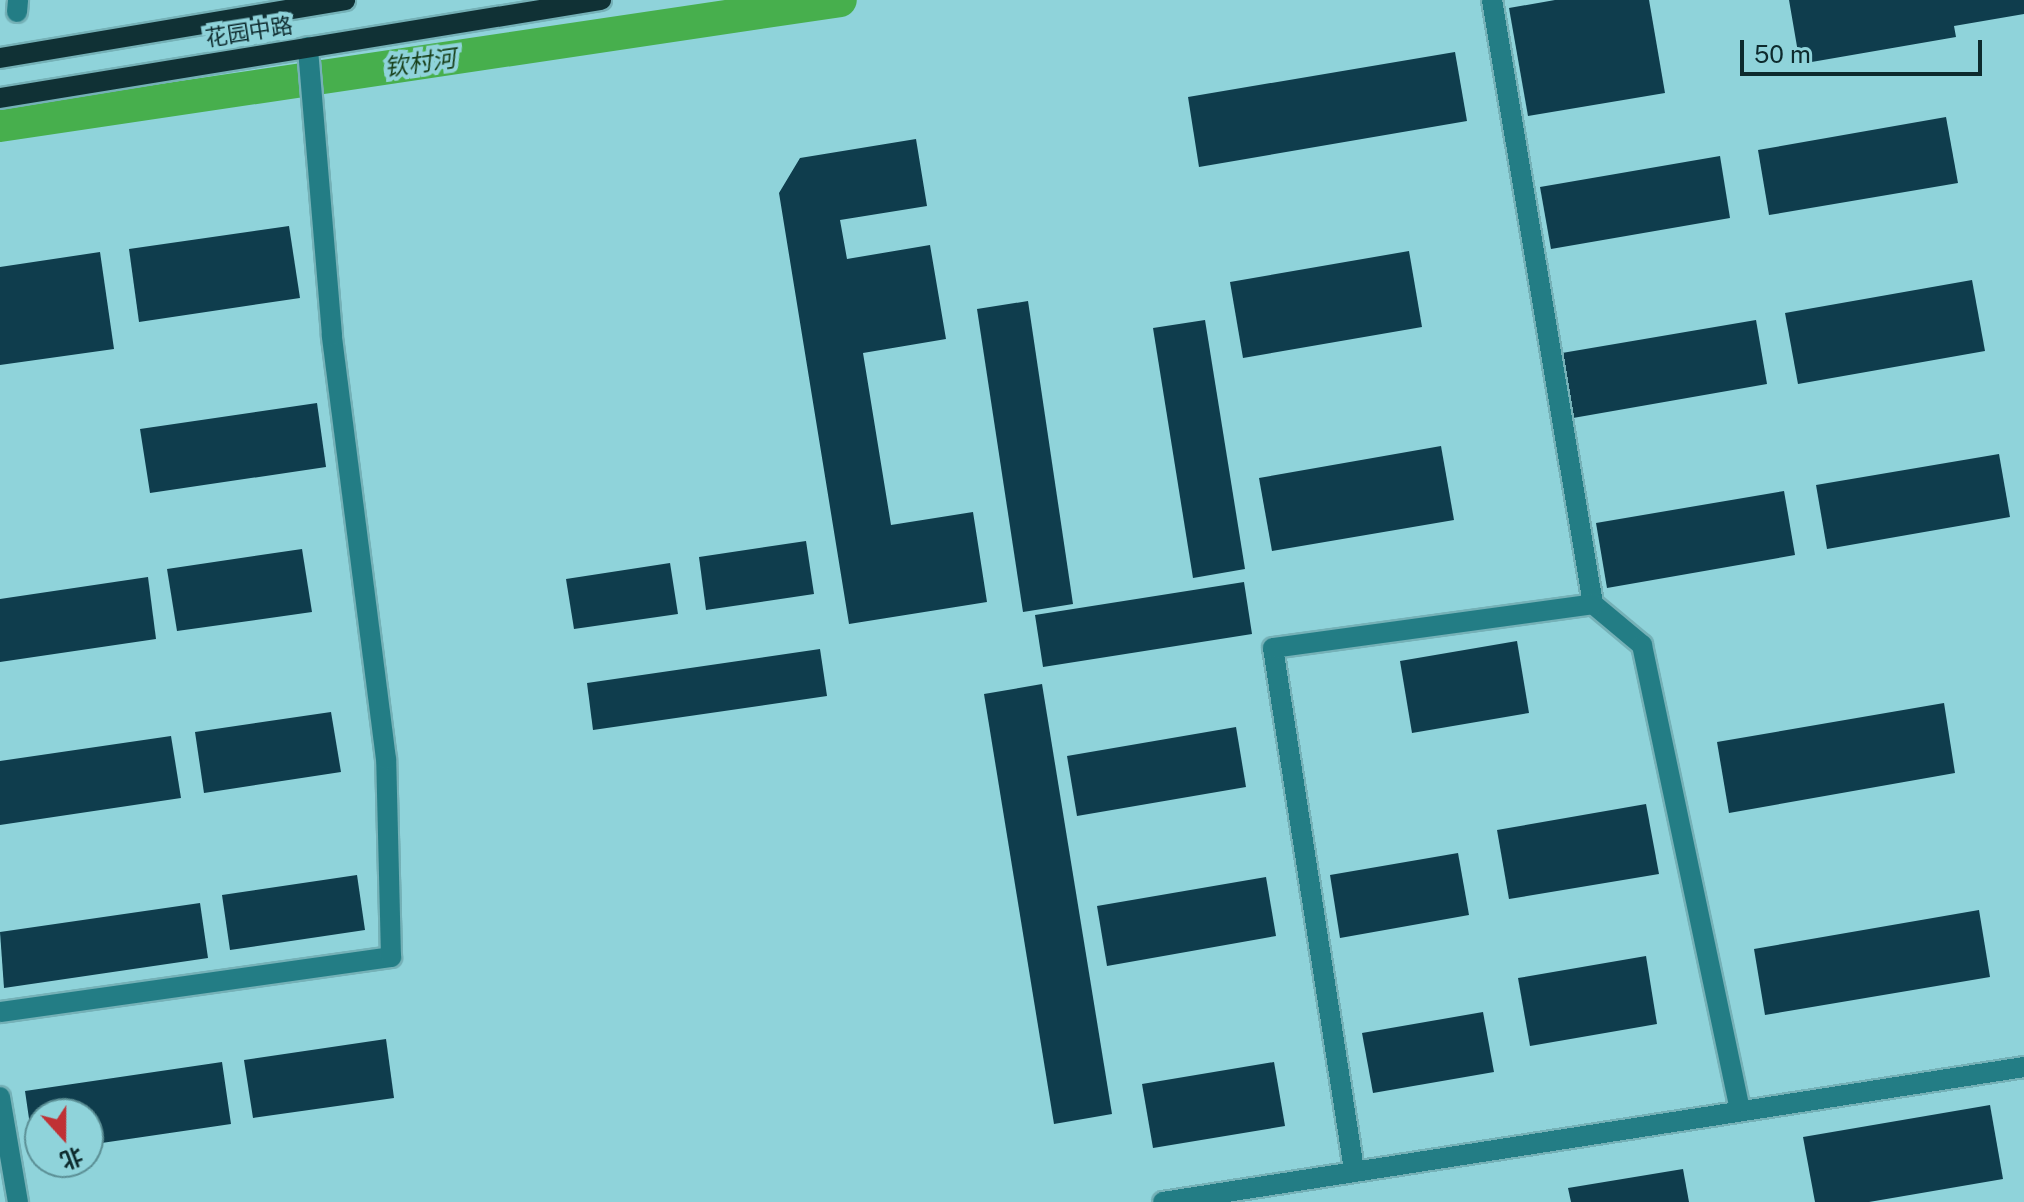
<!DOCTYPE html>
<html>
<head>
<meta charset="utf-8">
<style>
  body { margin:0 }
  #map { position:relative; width:2024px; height:1202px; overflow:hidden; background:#8fd3da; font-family:"Public Sans","Noto Sans SC",sans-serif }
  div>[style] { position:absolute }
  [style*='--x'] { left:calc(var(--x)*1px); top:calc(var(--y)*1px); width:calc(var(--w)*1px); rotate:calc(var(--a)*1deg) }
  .canal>* { height:34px; margin:-17px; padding:0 17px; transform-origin:17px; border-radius:17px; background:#47af4d }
  .building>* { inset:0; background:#0f3d4d }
  .roads { filter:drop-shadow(2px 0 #75b1b7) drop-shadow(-2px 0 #75b1b7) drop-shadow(0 2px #75b1b7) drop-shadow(0 -2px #75b1b7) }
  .minor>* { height:20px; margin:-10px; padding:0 10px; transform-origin:10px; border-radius:10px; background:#237d85 }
  .major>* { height:20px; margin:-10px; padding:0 10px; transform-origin:10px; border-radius:10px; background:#103135 }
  span { translate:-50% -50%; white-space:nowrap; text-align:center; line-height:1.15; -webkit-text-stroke:8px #8fd3da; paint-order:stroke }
  .street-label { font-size:22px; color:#0d2a2d }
  .water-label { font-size:24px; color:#163e18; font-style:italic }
  .north { position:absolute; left:24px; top:1098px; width:80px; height:80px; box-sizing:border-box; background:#8fd3da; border:2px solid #5b8f95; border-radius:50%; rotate:159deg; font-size:22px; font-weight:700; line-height:32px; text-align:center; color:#0d2a2d }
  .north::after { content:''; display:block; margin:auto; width:28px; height:36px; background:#c03135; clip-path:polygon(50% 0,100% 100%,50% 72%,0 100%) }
  .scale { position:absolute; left:1740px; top:40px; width:242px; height:36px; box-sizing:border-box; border:4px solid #0d2a2d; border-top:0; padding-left:10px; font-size:24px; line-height:28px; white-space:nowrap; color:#0d2a2d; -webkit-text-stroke:6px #8fd3da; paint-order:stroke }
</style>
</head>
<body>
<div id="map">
  <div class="canal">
    <i style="--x:0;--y:125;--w:849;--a:-8.46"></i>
  </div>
  <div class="building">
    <i style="clip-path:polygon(1555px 0,1649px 0,1665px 93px,1528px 116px,1509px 8px)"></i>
    <i style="clip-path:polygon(1789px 0,2024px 0,2024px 14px,1954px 26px,1956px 37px,1800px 64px)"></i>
    <i style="clip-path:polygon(1455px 52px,1467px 121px,1199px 167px,1188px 97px)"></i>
    <i style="clip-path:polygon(1946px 117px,1958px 183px,1769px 215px,1758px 150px)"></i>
    <i style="clip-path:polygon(916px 139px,927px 206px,840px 220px,847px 259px,930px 245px,946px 339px,863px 353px,891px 525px,973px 512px,987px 602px,849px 624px,779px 193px,800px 158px)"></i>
    <i style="clip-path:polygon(1720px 156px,1730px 218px,1551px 249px,1540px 187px)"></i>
    <i style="clip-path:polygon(289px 226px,300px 298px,139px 322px,129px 249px)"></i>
    <i style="clip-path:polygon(1409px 251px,1422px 327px,1243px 358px,1230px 282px)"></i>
    <i style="clip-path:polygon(100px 252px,114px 349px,0 365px,0 267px)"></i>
    <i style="clip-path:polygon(1972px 280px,1985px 351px,1798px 384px,1785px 313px)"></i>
    <i style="clip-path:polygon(1028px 301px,1073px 604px,1023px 612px,977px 309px)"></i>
    <i style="clip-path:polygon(1205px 320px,1245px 569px,1193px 578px,1153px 328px)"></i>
    <i style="clip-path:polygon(1756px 320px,1767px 384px,1573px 418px,1562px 353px)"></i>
    <i style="clip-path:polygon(317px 403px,326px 467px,150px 493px,140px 429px)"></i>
    <i style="clip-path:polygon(1441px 446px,1454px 520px,1272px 551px,1259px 478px)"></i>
    <i style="clip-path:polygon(1999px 454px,2010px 517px,1827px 549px,1816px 485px)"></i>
    <i style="clip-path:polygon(1784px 491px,1795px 555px,1607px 588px,1596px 523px)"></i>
    <i style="clip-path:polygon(806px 541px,814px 594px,706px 610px,699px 557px)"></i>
    <i style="clip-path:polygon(302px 549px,312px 612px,177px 631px,167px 569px)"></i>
    <i style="clip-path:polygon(670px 563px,678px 614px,574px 629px,566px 579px)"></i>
    <i style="clip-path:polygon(148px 577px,156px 639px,0 662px,0 599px)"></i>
    <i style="clip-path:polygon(1244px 582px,1252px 634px,1043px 667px,1035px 615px)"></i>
    <i style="clip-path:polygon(1517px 641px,1529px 713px,1412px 733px,1400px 661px)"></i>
    <i style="clip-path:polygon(820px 649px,827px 696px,593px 730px,587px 683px)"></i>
    <i style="clip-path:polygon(1042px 684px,1112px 1114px,1054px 1124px,984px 694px)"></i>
    <i style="clip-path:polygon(1944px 703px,1955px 773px,1729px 813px,1717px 742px)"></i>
    <i style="clip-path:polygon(331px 712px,341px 772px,204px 793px,195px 732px)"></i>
    <i style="clip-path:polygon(1236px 727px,1246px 787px,1077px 816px,1067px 756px)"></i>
    <i style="clip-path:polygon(171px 736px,181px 798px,0 825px,0 761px)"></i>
    <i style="clip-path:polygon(1646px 804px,1659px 874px,1509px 899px,1497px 830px)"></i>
    <i style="clip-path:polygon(1458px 853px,1469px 915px,1340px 938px,1330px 875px)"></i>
    <i style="clip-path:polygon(357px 875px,365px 930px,230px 950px,222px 895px)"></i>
    <i style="clip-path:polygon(1266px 877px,1276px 936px,1107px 966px,1097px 906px)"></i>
    <i style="clip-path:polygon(200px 903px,208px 958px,4px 988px,0 932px)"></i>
    <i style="clip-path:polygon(1979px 910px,1990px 977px,1765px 1015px,1754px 949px)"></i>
    <i style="clip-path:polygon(1646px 956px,1657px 1024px,1530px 1046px,1518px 978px)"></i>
    <i style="clip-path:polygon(1483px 1012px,1494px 1072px,1373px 1093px,1362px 1033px)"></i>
    <i style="clip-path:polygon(386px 1039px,394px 1098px,253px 1118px,244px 1060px)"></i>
    <i style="clip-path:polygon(222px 1062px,231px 1124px,88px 1145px,88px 1114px,40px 1114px,40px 1152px,34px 1153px,25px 1091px)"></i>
    <i style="clip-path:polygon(1274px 1062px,1285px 1126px,1153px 1148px,1142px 1084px)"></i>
    <i style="clip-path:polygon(1990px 1105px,2003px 1179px,1869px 1202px,1815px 1202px,1803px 1137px)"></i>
    <i style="clip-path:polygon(1683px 1169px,1689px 1202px,1571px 1202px,1568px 1188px)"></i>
  </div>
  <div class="roads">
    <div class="minor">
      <i style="--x:1492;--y:0;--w:612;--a:80.51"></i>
      <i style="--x:1593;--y:604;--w:64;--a:39.9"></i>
      <i style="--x:1642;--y:645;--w:474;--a:78.1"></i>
      <i style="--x:17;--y:12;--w:12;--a:-85"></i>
      <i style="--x:0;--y:1012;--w:395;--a:-8"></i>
      <i style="--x:391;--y:957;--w:198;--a:-91.4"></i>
      <i style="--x:386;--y:759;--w:427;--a:-97.3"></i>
      <i style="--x:332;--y:335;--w:289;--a:-94.8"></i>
      <i style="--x:0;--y:1097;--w:107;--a:80.3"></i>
      <i style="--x:1354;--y:1170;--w:528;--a:-98.82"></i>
      <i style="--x:1273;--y:648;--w:323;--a:-7.8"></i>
      <i style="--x:1163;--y:1202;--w:872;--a:-8.91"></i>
    </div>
    <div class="major">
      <i style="--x:0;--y:58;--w:350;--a:-9.5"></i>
      <i style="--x:0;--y:98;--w:609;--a:-9.26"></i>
    </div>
  </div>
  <div class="street-label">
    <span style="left:249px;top:32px;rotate:-9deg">花园中路</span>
  </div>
  <div class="water-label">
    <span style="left:420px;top:63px;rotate:-8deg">钦村河</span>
  </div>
  <div class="north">北</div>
  <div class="scale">50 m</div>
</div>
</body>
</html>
